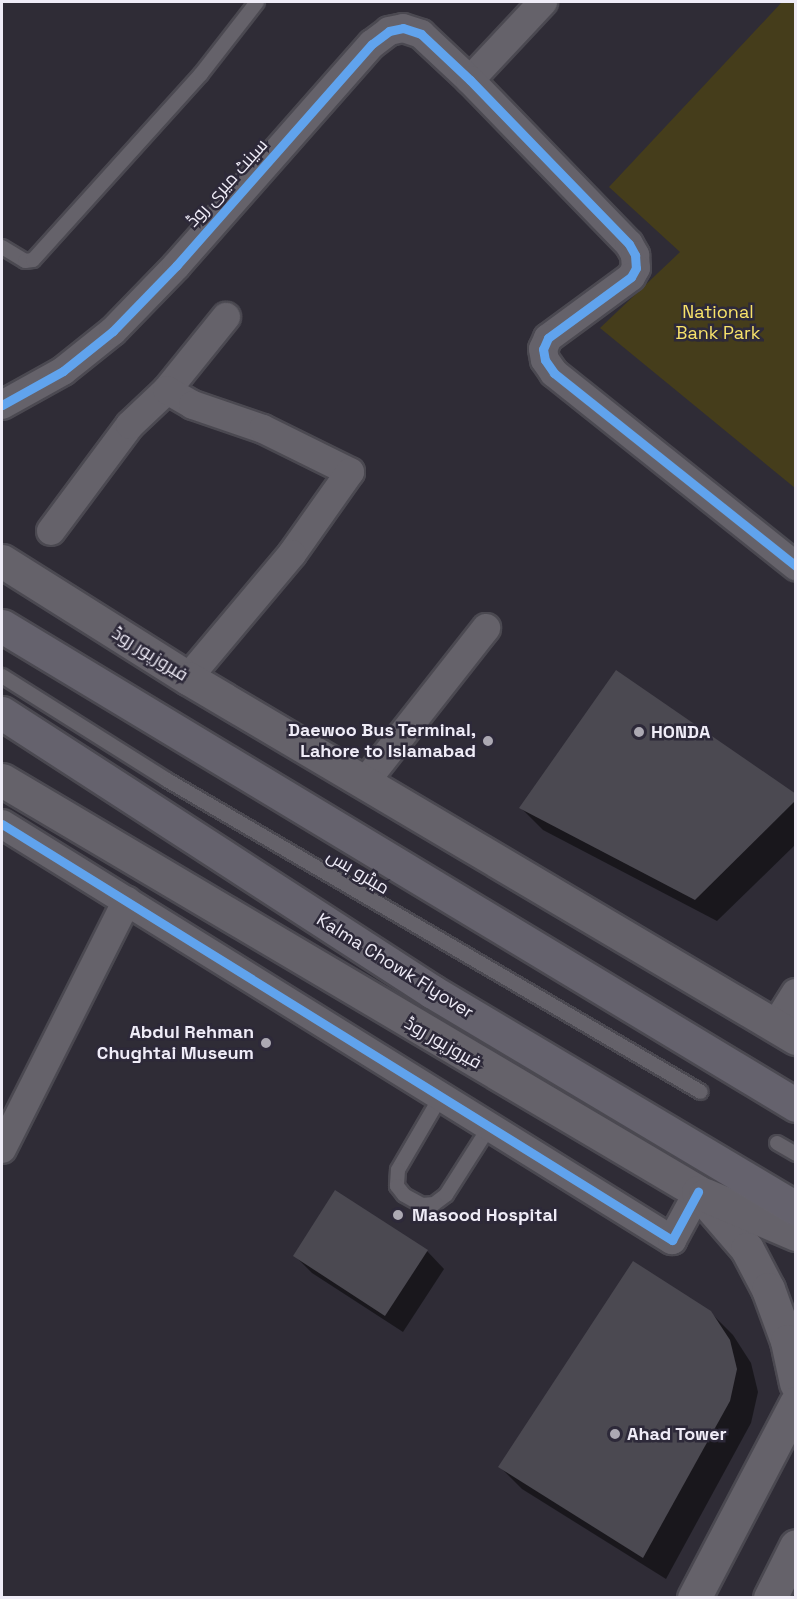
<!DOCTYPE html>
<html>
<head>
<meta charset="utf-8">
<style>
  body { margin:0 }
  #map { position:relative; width:797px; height:1599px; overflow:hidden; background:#2f2c36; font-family:"Space Grotesk",Cairo,sans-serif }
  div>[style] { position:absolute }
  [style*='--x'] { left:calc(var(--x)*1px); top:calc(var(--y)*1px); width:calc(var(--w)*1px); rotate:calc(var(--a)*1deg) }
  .green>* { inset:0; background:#453d1b }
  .shadow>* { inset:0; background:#0007 }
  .building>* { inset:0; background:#4b4951 }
  .roads { filter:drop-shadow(2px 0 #4b4951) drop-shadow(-2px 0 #4b4951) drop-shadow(0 2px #4b4951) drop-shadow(0 -2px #4b4951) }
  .lane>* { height:14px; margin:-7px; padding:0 7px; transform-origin:7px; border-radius:7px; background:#65626a }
  .street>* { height:28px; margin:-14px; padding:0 14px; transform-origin:14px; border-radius:14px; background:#65626a }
  .secondary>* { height:33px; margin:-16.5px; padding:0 16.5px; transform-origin:16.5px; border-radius:16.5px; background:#65626a }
  .primary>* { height:33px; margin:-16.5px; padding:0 16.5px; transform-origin:16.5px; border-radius:16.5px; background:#65626d }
  .cycleway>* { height:9px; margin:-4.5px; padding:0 4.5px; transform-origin:4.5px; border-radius:4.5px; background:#60a3ed }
  .dots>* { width:16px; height:16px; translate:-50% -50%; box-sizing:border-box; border:3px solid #2d2939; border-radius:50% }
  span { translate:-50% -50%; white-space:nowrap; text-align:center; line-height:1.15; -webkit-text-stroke:5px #2d2939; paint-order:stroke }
  .street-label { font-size:18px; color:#efecf7 }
  .park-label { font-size:18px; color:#f8e26a }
  .poi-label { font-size:18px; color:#efecf7; font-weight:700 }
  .right { translate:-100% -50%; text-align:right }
  .left { translate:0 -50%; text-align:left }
  .frame { position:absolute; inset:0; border:3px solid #efecf7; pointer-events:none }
</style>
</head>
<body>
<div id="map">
  <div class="green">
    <i style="clip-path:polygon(782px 2px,796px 2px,795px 488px,600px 328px,680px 252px,609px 187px)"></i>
  </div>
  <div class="shadow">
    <i style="clip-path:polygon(796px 796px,796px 844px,717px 921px,543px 830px,521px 808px)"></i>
    <i style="clip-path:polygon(427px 1251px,444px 1269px,403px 1332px,312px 1273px,295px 1256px)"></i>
    <i style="clip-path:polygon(710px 1312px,733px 1335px,751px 1363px,758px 1392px,751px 1423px,666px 1579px,522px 1489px,500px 1467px)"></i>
  </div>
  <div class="building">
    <i style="clip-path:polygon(616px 670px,796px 794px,796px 800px,695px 900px,519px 808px)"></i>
    <i style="clip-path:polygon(335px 1190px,428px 1250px,385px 1316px,293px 1256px)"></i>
    <i style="clip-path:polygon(633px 1261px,711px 1311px,730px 1340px,737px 1369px,730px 1401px,643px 1558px,498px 1467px)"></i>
  </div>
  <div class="roads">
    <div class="lane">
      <i style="--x:2;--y:247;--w:27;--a:31"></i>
      <i style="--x:25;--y:261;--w:8;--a:-7"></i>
      <i style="--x:33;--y:260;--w:251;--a:-47.9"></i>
      <i style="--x:201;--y:74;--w:91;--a:-52.1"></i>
      <i style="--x:2;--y:676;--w:195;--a:32.2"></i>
      <i style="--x:167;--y:780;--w:618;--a:30.3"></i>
      <i style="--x:441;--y:1096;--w:86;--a:120.2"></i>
      <i style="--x:398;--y:1170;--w:16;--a:94"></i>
      <i style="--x:397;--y:1186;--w:11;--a:52"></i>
      <i style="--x:404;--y:1195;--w:21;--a:29"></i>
      <i style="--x:422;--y:1205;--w:12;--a:-5"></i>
      <i style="--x:434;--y:1204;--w:15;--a:-37"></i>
      <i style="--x:446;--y:1195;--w:82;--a:-57.5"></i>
      <i style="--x:777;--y:1143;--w:22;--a:30"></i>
    </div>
    <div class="street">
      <i style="--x:470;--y:80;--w:107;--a:-46.9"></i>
      <i style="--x:167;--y:390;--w:94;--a:-51.1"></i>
      <i style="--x:2;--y:405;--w:70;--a:-29.1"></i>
      <i style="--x:63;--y:371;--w:64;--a:-38.7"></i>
      <i style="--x:113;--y:331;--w:91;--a:-45.9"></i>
      <i style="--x:176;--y:266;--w:296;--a:-48.6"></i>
      <i style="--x:372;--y:44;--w:21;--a:-37"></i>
      <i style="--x:389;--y:31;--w:14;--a:-12"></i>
      <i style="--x:403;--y:28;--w:19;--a:18"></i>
      <i style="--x:421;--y:34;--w:67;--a:43.2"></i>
      <i style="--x:470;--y:80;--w:228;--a:45.9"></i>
      <i style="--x:629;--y:244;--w:13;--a:61"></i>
      <i style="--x:635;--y:255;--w:13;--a:86"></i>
      <i style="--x:636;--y:268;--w:10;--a:119"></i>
      <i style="--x:631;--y:277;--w:103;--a:143.7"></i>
      <i style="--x:548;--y:338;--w:12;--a:114"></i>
      <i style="--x:543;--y:349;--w:11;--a:80"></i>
      <i style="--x:545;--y:360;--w:16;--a:55"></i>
      <i style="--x:554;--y:373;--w:310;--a:38.6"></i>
      <i style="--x:51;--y:531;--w:132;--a:-53.3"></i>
      <i style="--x:130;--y:425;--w:51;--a:-43.4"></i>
      <i style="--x:167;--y:390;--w:30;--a:30"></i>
      <i style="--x:193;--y:405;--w:74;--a:18.9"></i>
      <i style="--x:263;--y:429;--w:97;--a:26.3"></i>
      <i style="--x:350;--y:472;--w:100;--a:125.3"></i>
      <i style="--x:292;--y:554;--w:162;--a:130"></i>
      <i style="--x:365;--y:782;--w:196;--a:-51.8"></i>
      <i style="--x:2;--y:824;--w:789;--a:31.84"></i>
      <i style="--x:672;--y:1240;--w:55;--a:-61.6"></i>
      <i style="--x:775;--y:1026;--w:39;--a:-58"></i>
      <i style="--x:2;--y:1149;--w:278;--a:-63.3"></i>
    </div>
    <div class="secondary">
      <i style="--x:2;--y:561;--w:220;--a:32.2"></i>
      <i style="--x:188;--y:678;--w:707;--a:30.63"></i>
      <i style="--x:2;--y:780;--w:809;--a:30.62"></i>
      <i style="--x:698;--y:1192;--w:75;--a:49.3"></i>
      <i style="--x:747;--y:1249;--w:45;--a:62.3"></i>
      <i style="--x:768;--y:1289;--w:55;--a:69.9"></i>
      <i style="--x:787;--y:1341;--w:43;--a:77.9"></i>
      <i style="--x:705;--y:1195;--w:99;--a:23.2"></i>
      <i style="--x:694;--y:1598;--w:220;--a:-62.4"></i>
      <i style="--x:770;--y:1598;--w:58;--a:-63.4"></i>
    </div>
    <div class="primary">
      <i style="--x:2;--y:626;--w:927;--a:31.1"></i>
      <i style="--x:2;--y:713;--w:513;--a:32.92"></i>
      <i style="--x:433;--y:992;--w:422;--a:30.8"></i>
    </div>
  </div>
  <div class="cycleway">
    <i style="--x:2;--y:405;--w:70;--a:-29.1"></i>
    <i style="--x:63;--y:371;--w:64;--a:-38.7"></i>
    <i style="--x:113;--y:331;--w:91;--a:-45.9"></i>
    <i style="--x:176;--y:266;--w:296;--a:-48.6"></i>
    <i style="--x:372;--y:44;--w:21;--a:-37"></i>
    <i style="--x:389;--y:31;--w:14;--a:-12"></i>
    <i style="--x:403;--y:28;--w:19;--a:18"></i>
    <i style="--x:421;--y:34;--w:67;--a:43.2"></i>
    <i style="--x:470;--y:80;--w:228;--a:45.9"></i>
    <i style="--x:629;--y:244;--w:13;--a:61"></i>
    <i style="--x:635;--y:255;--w:13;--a:86"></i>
    <i style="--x:636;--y:268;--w:10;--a:119"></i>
    <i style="--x:631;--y:277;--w:103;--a:143.7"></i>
    <i style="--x:548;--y:338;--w:12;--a:114"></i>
    <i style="--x:543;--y:349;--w:11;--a:80"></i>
    <i style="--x:545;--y:360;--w:16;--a:55"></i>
    <i style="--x:554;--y:373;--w:310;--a:38.6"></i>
    <i style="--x:2;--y:824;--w:789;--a:31.84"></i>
    <i style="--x:672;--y:1240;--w:55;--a:-61.6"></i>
  </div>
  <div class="dots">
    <i style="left:639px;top:732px;background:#aca9b3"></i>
    <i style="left:488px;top:741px;background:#aca9b3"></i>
    <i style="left:266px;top:1043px;background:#aca9b3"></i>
    <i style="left:398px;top:1215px;background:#aca9b3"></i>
    <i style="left:615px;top:1434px;background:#aca9b3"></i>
  </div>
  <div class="street-label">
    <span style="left:227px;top:183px;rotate:-48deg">سینٹ میری روڈ</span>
    <span style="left:150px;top:654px;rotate:32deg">فیروزپور روڈ</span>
    <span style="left:358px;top:872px;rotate:31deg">میٹرو بس</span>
    <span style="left:395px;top:966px;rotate:32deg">Kalma Chowk Flyover</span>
    <span style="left:443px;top:1043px;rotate:30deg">فیروزپور روڈ</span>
  </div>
  <div class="park-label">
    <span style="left:718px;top:323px">National<br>Bank Park</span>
  </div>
  <div class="poi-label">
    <span class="right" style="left:476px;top:741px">Daewoo Bus Terminal,<br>Lahore to Islamabad</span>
    <span class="left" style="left:651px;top:732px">HONDA</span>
    <span class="right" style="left:254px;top:1043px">Abdul Rehman<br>Chughtai Museum</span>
    <span class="left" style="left:412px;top:1215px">Masood Hospital</span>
    <span class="left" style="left:627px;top:1434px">Ahad Tower</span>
  </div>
  <div class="frame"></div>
</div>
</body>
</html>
